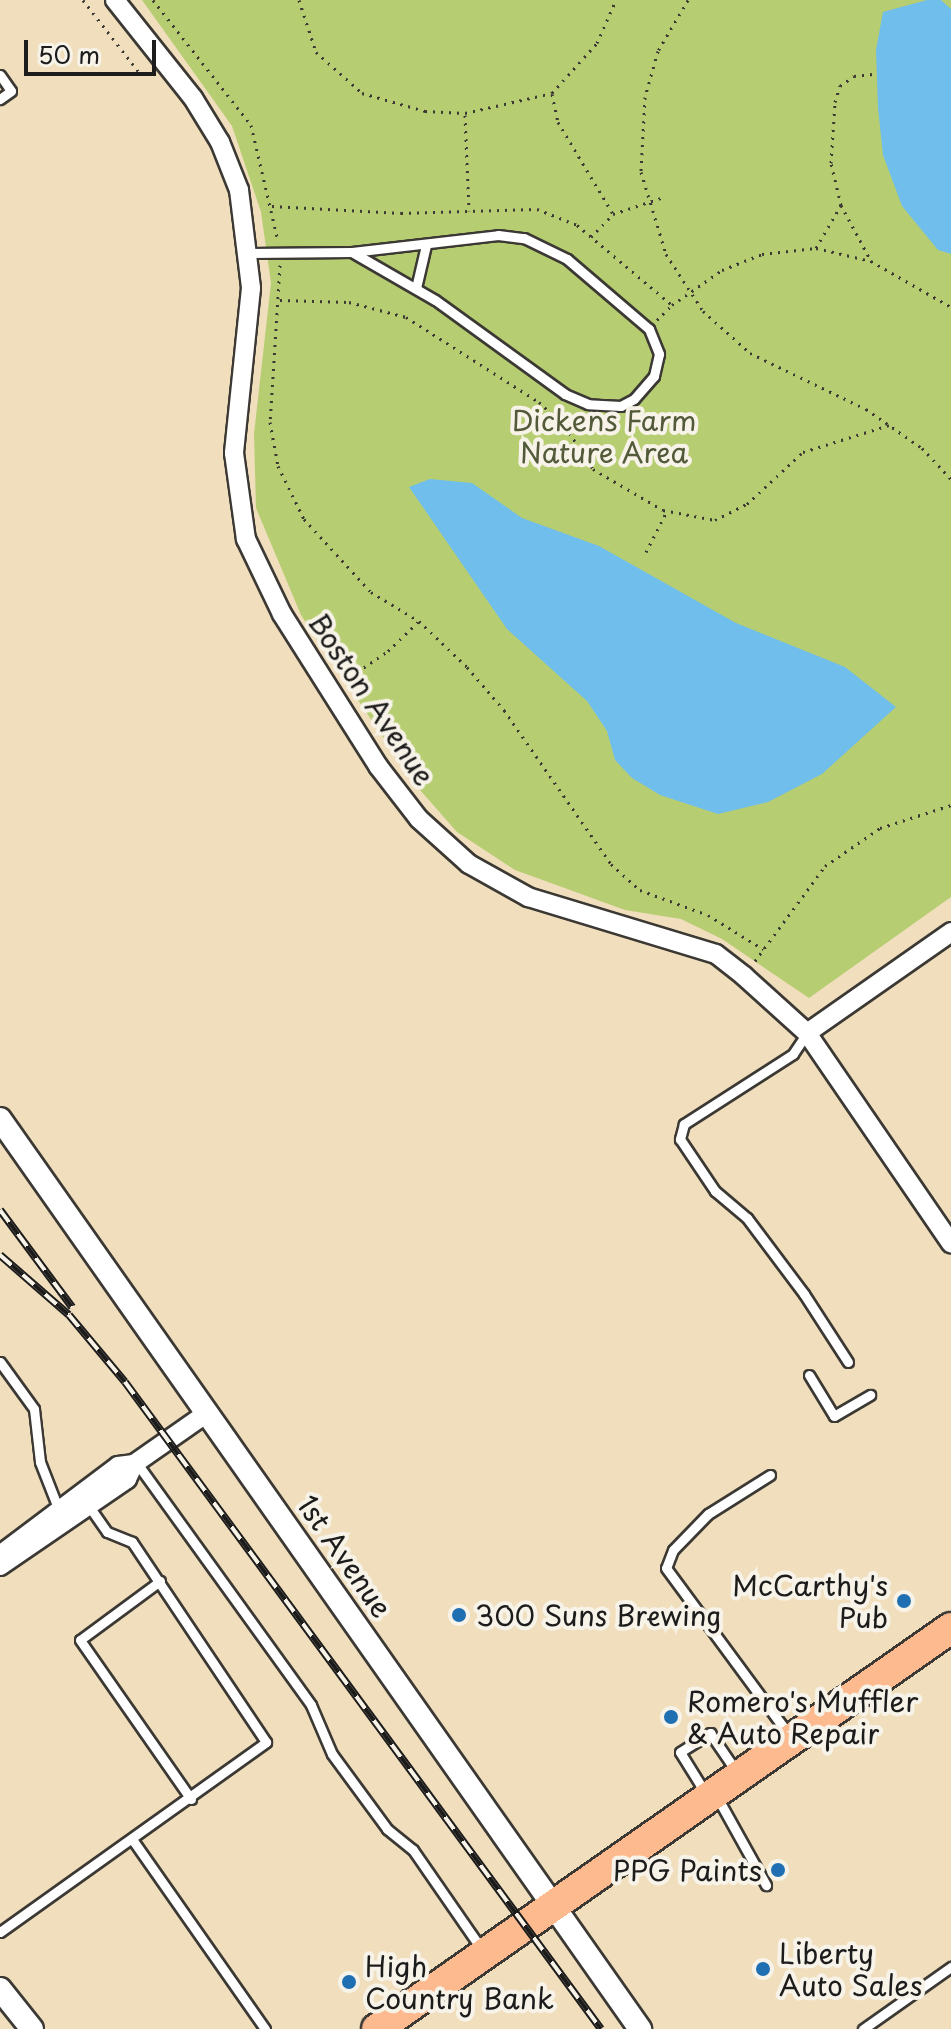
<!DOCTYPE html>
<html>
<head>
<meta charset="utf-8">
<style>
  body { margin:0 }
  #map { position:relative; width:951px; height:2029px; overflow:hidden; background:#f0debd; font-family:"Playpen Sans",sans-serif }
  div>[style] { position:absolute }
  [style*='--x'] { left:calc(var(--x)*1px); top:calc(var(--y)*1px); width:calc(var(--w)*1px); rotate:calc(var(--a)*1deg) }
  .green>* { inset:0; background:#b7cd72 }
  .water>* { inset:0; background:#70beeb }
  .path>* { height:3px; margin-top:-1.5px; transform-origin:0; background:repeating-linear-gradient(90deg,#3c3934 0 2px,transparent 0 8px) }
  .roads { filter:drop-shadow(2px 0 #3c3934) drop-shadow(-2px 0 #3c3934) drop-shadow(0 2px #3c3934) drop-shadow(0 -2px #3c3934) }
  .service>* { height:9px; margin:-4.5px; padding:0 4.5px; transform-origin:4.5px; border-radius:4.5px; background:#fff }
  .minor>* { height:18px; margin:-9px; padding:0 9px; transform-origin:9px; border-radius:9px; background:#fff }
  .tertiary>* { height:22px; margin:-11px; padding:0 11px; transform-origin:11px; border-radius:11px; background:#fff }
  .trunk>* { height:30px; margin:-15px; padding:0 15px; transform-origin:15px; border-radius:15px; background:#fcba8e }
  .rail>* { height:8px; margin-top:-4px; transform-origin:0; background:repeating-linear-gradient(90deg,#f7f3e8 0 15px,#1c1c1c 0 30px); box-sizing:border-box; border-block:2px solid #1c1c1c }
  .dots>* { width:22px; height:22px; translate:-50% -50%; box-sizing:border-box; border:4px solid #f7f3e8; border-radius:50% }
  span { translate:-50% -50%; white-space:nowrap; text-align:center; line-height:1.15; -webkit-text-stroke:8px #f7f3e8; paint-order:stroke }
  .park-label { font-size:28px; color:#525a3a }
  .street-label { font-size:28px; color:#1c1c1c }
  .poi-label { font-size:28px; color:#1c1c1c }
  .right { translate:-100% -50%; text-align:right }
  .left { translate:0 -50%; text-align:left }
  .scale { position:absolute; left:24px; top:40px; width:132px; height:36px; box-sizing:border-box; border:4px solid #1c1c1c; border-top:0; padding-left:10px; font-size:24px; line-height:28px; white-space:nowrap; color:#1c1c1c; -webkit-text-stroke:6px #f7f3e8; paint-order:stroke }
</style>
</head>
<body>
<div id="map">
  <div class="green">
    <i style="clip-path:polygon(142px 0,951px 0,951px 897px,809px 998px,722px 939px,681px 919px,625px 910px,515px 870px,457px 832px,413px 782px,301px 615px,256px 508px,254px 434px,271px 283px,261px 212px,232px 126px)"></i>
  </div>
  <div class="water">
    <i style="clip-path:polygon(927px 0,941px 0,951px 9px,951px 254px,938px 250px,902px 206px,883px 155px,878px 108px,876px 50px,883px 12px)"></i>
    <i style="clip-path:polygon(430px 479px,472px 483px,522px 518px,599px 546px,736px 623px,845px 667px,896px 707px,822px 774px,768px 802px,718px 814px,660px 795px,632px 778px,615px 760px,607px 731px,587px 701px,507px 629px,409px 487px)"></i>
  </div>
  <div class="path">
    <i style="--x:83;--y:0;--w:90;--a:52.2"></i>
    <i style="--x:153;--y:0;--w:159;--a:51.9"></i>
    <i style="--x:251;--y:125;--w:119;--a:76.9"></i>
    <i style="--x:299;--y:0;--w:55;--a:71.9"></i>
    <i style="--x:316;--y:52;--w:62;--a:41.7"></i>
    <i style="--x:362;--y:93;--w:66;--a:15.9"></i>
    <i style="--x:425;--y:111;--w:40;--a:2.9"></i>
    <i style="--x:465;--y:113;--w:89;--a:-12.9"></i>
    <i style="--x:552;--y:93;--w:67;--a:-48"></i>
    <i style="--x:597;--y:43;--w:47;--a:-66.2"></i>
    <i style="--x:688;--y:0;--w:59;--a:120.5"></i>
    <i style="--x:658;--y:51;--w:48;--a:105.8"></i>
    <i style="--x:645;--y:97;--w:75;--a:93.1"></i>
    <i style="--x:641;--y:172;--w:86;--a:73"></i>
    <i style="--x:666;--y:254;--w:68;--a:57"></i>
    <i style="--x:703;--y:311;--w:63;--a:41.8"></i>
    <i style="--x:750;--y:353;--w:129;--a:25.8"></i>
    <i style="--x:866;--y:409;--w:68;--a:34.9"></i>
    <i style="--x:922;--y:448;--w:42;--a:46.9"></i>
    <i style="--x:552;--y:94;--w:29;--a:78"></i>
    <i style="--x:558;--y:122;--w:107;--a:59.1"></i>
    <i style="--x:465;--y:115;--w:96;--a:87.6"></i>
    <i style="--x:841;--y:205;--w:64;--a:61.8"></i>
    <i style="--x:272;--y:206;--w:129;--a:3.1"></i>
    <i style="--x:401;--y:213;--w:136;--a:-1.7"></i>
    <i style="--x:537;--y:209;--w:43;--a:21.8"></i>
    <i style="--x:577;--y:225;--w:124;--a:40.1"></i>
    <i style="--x:672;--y:305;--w:61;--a:-35"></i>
    <i style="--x:722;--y:270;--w:43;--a:-21.8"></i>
    <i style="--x:762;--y:254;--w:54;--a:-6.3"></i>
    <i style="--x:816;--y:248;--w:57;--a:13.3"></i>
    <i style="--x:871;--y:261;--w:92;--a:29.9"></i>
    <i style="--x:591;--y:237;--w:32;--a:-46"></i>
    <i style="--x:613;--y:214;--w:51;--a:-18.4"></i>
    <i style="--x:816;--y:248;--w:50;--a:-59.8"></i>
    <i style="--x:841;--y:205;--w:43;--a:-103.4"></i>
    <i style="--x:831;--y:163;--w:61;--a:-86.2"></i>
    <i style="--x:835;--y:102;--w:17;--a:-73"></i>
    <i style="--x:840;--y:86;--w:17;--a:-36"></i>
    <i style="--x:854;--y:76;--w:19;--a:-6"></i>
    <i style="--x:280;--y:265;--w:157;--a:93.6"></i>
    <i style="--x:270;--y:422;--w:45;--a:79.7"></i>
    <i style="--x:278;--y:466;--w:59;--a:63.9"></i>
    <i style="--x:304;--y:519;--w:99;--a:47.5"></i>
    <i style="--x:371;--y:592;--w:56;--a:31.1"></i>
    <i style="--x:419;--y:621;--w:66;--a:43.8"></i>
    <i style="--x:467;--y:667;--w:57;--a:49.3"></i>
    <i style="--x:504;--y:710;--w:188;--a:55.2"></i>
    <i style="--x:611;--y:864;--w:39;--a:42"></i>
    <i style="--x:640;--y:890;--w:72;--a:20.2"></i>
    <i style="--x:708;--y:915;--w:65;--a:31.7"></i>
    <i style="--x:280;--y:300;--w:69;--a:1.7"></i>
    <i style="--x:349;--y:302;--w:59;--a:14.7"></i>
    <i style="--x:406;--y:317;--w:158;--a:32.6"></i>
    <i style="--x:539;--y:402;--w:35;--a:43"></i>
    <i style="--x:657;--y:320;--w:20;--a:-45"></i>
    <i style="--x:561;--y:407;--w:19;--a:78"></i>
    <i style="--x:565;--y:426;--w:51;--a:56.9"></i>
    <i style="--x:593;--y:469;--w:81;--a:30.4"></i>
    <i style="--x:663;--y:510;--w:53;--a:10.9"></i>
    <i style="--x:715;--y:520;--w:36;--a:-27"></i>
    <i style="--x:747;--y:504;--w:76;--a:-42.9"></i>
    <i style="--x:803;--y:452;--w:90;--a:-17.4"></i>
    <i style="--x:646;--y:552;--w:46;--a:-62.9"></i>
    <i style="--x:344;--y:681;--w:53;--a:-34.3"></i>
    <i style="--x:388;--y:651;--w:43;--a:-44.1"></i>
    <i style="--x:755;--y:961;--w:118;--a:-53.6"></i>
    <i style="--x:825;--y:866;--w:67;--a:-34.6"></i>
    <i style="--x:880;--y:828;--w:75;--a:-17.9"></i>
  </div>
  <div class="roads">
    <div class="service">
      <i style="--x:0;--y:75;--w:19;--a:55"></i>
      <i style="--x:11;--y:91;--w:14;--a:144"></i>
      <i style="--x:250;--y:253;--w:102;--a:-0.6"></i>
      <i style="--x:352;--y:252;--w:147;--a:-6.6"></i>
      <i style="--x:498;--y:235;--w:26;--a:7"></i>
      <i style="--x:524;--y:238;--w:48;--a:26"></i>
      <i style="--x:567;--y:259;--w:108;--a:40.5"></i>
      <i style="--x:649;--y:329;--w:27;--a:68"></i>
      <i style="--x:659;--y:354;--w:23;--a:103"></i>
      <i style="--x:654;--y:376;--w:30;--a:131"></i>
      <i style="--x:634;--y:399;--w:15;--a:152"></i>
      <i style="--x:621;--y:406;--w:33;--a:-177"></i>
      <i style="--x:588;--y:404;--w:25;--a:-157"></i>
      <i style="--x:565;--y:394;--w:160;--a:-144.1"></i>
      <i style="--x:435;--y:300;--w:96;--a:-150"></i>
      <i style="--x:416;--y:288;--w:44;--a:-76.9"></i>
      <i style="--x:807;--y:1033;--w:25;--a:124"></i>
      <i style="--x:793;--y:1054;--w:130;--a:147.3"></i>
      <i style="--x:684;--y:1124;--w:16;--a:105"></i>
      <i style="--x:680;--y:1139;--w:63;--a:56.1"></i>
      <i style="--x:715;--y:1191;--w:42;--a:40.2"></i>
      <i style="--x:747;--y:1218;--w:95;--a:53.1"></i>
      <i style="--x:804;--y:1294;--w:81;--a:57.1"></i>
      <i style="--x:0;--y:1362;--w:58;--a:54.1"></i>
      <i style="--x:34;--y:1409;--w:53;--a:83.5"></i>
      <i style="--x:40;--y:1462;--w:49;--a:68.6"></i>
      <i style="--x:809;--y:1375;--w:48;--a:58.6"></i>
      <i style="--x:834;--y:1416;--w:42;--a:-30.3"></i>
      <i style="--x:136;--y:1462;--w:299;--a:54.2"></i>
      <i style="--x:311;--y:1705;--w:53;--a:66.8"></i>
      <i style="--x:332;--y:1754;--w:93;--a:53.7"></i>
      <i style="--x:387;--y:1829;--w:33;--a:39"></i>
      <i style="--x:413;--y:1850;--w:123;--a:55.3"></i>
      <i style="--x:770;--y:1475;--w:73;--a:147.8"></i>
      <i style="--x:708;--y:1514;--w:50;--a:134.2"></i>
      <i style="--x:673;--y:1550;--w:19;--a:111"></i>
      <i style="--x:666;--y:1568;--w:209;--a:53.6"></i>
      <i style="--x:160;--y:1581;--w:99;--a:143.6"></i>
      <i style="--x:80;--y:1640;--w:194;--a:55.1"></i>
      <i style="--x:706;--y:1794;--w:49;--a:-121.8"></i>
      <i style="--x:680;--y:1752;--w:36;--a:-32"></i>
      <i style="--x:710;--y:1733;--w:50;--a:55.7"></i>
      <i style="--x:717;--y:1797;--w:101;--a:60.9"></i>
      <i style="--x:132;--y:1839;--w:232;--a:55"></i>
      <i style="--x:0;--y:1932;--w:327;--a:-35.5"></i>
      <i style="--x:266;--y:1742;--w:241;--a:-123.8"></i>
      <i style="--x:132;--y:1542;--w:27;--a:-158"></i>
      <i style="--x:107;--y:1532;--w:32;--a:-125"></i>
      <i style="--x:863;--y:2029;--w:108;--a:-35.2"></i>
    </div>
    <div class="minor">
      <i style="--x:115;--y:0;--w:125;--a:51.5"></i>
      <i style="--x:193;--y:98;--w:52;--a:58.5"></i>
      <i style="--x:220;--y:142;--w:52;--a:68.4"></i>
      <i style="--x:239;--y:190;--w:99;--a:83"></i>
      <i style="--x:251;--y:288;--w:166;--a:95.9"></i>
      <i style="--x:234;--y:453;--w:87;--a:82.1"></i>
      <i style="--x:246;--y:539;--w:83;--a:64.4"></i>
      <i style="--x:282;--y:614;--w:180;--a:57.7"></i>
      <i style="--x:378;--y:766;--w:67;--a:52.3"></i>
      <i style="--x:419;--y:819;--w:67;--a:42"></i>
      <i style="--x:469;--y:864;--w:68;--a:29.2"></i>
      <i style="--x:528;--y:897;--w:196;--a:16.9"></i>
      <i style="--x:716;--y:954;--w:36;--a:38"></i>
      <i style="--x:744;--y:976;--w:85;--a:42.1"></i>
      <i style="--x:807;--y:1033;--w:255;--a:55.6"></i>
      <i style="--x:807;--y:1033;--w:176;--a:-35"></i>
      <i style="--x:0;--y:1555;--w:148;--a:-37"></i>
      <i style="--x:118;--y:1466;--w:16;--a:-7"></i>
      <i style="--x:134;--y:1464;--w:89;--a:-34.9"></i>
      <i style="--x:0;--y:1566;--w:154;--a:-34.4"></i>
      <i style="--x:127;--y:1479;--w:17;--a:-65"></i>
    </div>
    <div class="tertiary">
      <i style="--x:0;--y:1119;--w:1113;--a:54.88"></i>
      <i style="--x:0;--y:1989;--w:51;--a:51.3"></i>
    </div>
    <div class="trunk">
      <i style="--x:377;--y:2029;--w:700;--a:-34.94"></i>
    </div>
  </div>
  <div class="rail">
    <i style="--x:0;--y:1210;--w:121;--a:53.4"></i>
    <i style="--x:0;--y:1255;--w:91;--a:41"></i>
    <i style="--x:69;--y:1315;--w:87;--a:50.1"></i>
    <i style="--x:125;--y:1382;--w:803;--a:53.66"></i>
  </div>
  <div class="dots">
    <i style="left:904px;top:1601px;background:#1f6fb2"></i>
    <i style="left:459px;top:1615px;background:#1f6fb2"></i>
    <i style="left:671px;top:1717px;background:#1f6fb2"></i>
    <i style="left:778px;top:1870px;background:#1f6fb2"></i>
    <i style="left:763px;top:1969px;background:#1f6fb2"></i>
    <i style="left:349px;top:1982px;background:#1f6fb2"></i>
  </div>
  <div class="park-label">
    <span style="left:604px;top:436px">Dickens Farm<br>Nature Area</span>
  </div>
  <div class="street-label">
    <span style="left:372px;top:699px;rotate:56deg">Boston Avenue</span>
    <span style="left:345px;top:1556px;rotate:55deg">1st Avenue</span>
  </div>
  <div class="poi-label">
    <span class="right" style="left:888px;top:1601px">McCarthy's<br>Pub</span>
    <span class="left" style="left:475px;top:1615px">300 Suns Brewing</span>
    <span class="left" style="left:687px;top:1717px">Romero's Muffler<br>&amp; Auto Repair</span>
    <span class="right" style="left:762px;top:1870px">PPG Paints</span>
    <span class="left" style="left:779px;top:1969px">Liberty<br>Auto Sales</span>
    <span class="left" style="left:365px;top:1982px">High<br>Country Bank</span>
  </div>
  <div class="scale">50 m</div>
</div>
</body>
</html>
